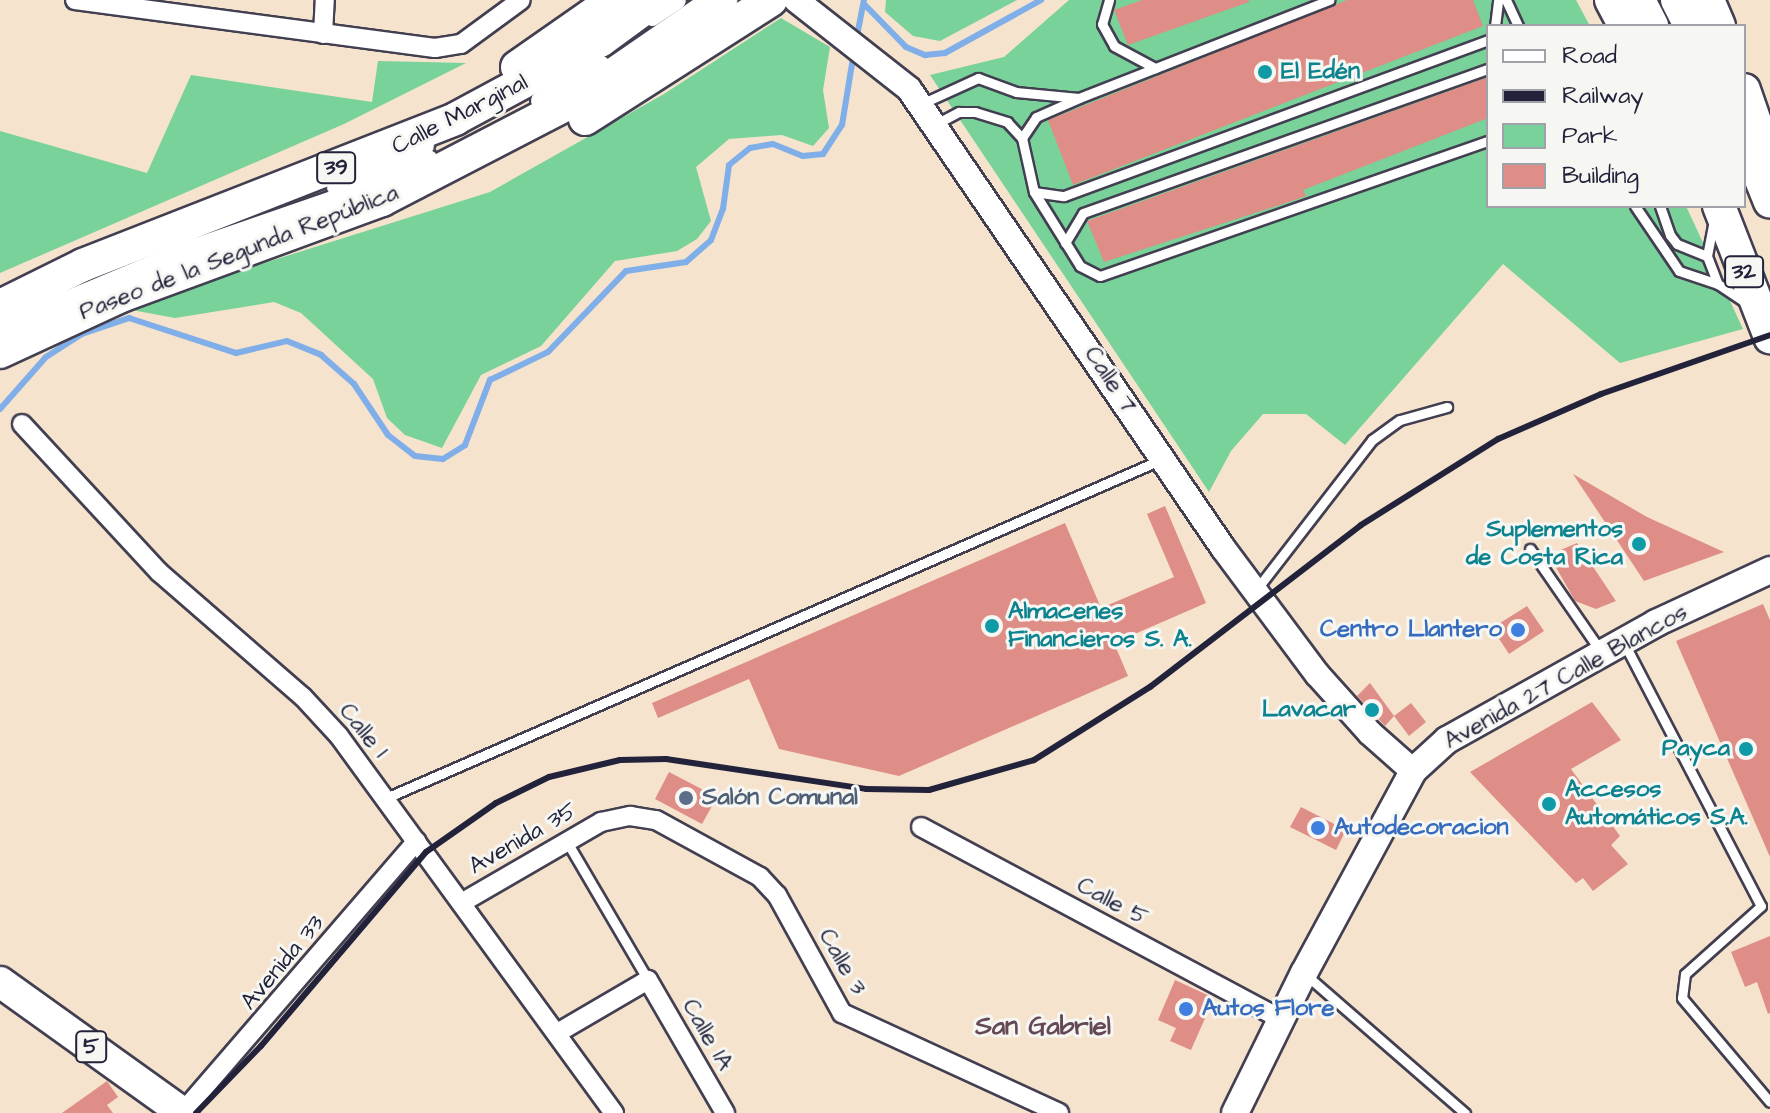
<!DOCTYPE html>
<html>
<head>
<meta charset="utf-8">
<style>
  body { margin:0 }
  #map { position:relative; width:1770px; height:1113px; overflow:hidden; background:#f5e3ce; font-family:"Architects Daughter",sans-serif }
  div>[style] { position:absolute }
  [style*='--x'] { left:calc(var(--x)*1px); top:calc(var(--y)*1px); width:calc(var(--w)*1px); rotate:calc(var(--a)*1deg) }
  .green>* { inset:0; background:#78d299 }
  .stream>* { height:6px; margin:-3px; padding:0 3px; transform-origin:3px; border-radius:3px; background:#7faee9 }
  .building>* { inset:0; background:#df8e87 }
  .roads { filter:drop-shadow(2px 0 #423f51) drop-shadow(-2px 0 #423f51) drop-shadow(0 2px #423f51) drop-shadow(0 -2px #423f51) }
  .service>* { height:9px; margin:-4.5px; padding:0 4.5px; transform-origin:4.5px; border-radius:4.5px; background:#fff }
  .minor>* { height:18px; margin:-9px; padding:0 9px; transform-origin:9px; border-radius:9px; background:#fff }
  .tertiary>* { height:24px; margin:-12px; padding:0 12px; transform-origin:12px; border-radius:12px; background:#fff }
  .secondary>* { height:26px; margin:-13px; padding:0 13px; transform-origin:13px; border-radius:13px; background:#fff }
  .primary>* { height:30px; margin:-15px; padding:0 15px; transform-origin:15px; border-radius:15px; background:#fff }
  .trunk>* { height:32px; margin:-16px; padding:0 16px; transform-origin:16px; border-radius:16px; background:#fff }
  .rail>* { height:6px; margin:-3px; padding:0 3px; transform-origin:3px; border-radius:3px; background:#22223b }
  .dots>* { width:22px; height:22px; translate:-50% -50%; box-sizing:border-box; border:4px solid #f6f6f2; border-radius:50% }
  span { translate:-50% -50%; white-space:nowrap; text-align:center; line-height:1.15; -webkit-text-stroke:6px #f6f6f2; paint-order:stroke }
  .shield-label span { padding:2px 6px; background:#f6f6f2; border:2px solid; border-radius:6px; -webkit-text-stroke-width:0 }
  .shield-label { font-size:22px; color:#22223b; font-weight:700 }
  .culture-label { font-size:24px; color:#0d838f; font-weight:700 }
  .left { translate:0 -50%; text-align:left }
  .right { translate:-100% -50%; text-align:right }
  .street-label { font-size:24px; color:#22223b }
  .shop-label { font-size:24px; color:#366cbe; font-weight:700 }
  .service-label { font-size:24px; color:#4e5e75; font-weight:700 }
  .neighbourhood-label { font-size:26px; color:#644856; font-weight:700 }
  .legend { position:absolute; left:1486px; top:24px; width:260px; height:184px; box-sizing:border-box; background:#f6f6f2; border:2px solid #a1a1a9; margin:0; padding:10px 14px; list-style:none; font-size:24px; color:#22223b }
  .legend li { display:flex; align-items:center; gap:16px; height:40px }
  .legend b { width:40px; border:2px solid #a1a1a9 }
</style>
</head>
<body>
<div id="map">
  <div class="green">
    <i style="clip-path:polygon(886px 0,1017px 0,940px 41px,913px 36px,885px 12px)"></i>
    <i style="clip-path:polygon(1069px 0,1576px 0,1590px 26px,1488px 26px,1488px 206px,1686px 206px,1743px 329px,1620px 363px,1503px 264px,1345px 445px,1306px 414px,1263px 414px,1231px 451px,1209px 492px,930px 75px,1004px 57px)"></i>
    <i style="clip-path:polygon(781px 18px,830px 47px,823px 90px,829px 128px,813px 146px,782px 135px,729px 139px,696px 167px,711px 221px,697px 239px,677px 251px,615px 261px,541px 346px,481px 375px,442px 448px,405px 435px,387px 418px,373px 379px,301px 313px,274px 302px,175px 318px,121px 308px,490px 192px,664px 94px)"></i>
    <i style="clip-path:polygon(378px 61px,466px 63px,344px 124px,0 273px,0 131px,147px 173px,191px 75px,372px 102px)"></i>
  </div>
  <div class="stream">
    <i style="--x:864;--y:4;--w:60;--a:45.7"></i>
    <i style="--x:906;--y:47;--w:21;--a:23"></i>
    <i style="--x:925;--y:55;--w:20;--a:-6"></i>
    <i style="--x:945;--y:53;--w:110;--a:-28.9"></i>
    <i style="--x:856;--y:41;--w:42;--a:-79"></i>
    <i style="--x:0;--y:409;--w:69;--a:-48.5"></i>
    <i style="--x:46;--y:357;--w:43;--a:-32.6"></i>
    <i style="--x:82;--y:334;--w:50;--a:-18.8"></i>
    <i style="--x:129;--y:318;--w:113;--a:18.1"></i>
    <i style="--x:236;--y:353;--w:52;--a:-13.2"></i>
    <i style="--x:287;--y:341;--w:37;--a:22"></i>
    <i style="--x:321;--y:355;--w:44;--a:41.3"></i>
    <i style="--x:354;--y:384;--w:61;--a:56.3"></i>
    <i style="--x:388;--y:435;--w:34;--a:38"></i>
    <i style="--x:415;--y:456;--w:28;--a:6"></i>
    <i style="--x:443;--y:459;--w:26;--a:-32"></i>
    <i style="--x:465;--y:445;--w:70;--a:-69"></i>
    <i style="--x:490;--y:380;--w:64;--a:-25.8"></i>
    <i style="--x:548;--y:352;--w:112;--a:-46.1"></i>
    <i style="--x:626;--y:271;--w:61;--a:-8.5"></i>
    <i style="--x:686;--y:262;--w:33;--a:-41"></i>
    <i style="--x:711;--y:240;--w:33;--a:-69"></i>
    <i style="--x:723;--y:209;--w:44;--a:-82.2"></i>
    <i style="--x:729;--y:165;--w:27;--a:-39"></i>
    <i style="--x:750;--y:148;--w:23;--a:-10"></i>
    <i style="--x:773;--y:144;--w:32;--a:22"></i>
    <i style="--x:803;--y:156;--w:20;--a:-6"></i>
    <i style="--x:823;--y:154;--w:35;--a:-57"></i>
    <i style="--x:842;--y:125;--w:74;--a:-80.7"></i>
  </div>
  <div class="building">
    <i style="clip-path:polygon(1142px 0,1249px 0,1249px 2px,1128px 45px,1114px 10px)"></i>
    <i style="clip-path:polygon(1347px 0,1473px 0,1483px 26px,1073px 185px,1048px 120px)"></i>
    <i style="clip-path:polygon(1488px 77px,1488px 118px,1303px 190px,1306px 196px,1292px 201px,1104px 262px,1087px 221px)"></i>
    <i style="clip-path:polygon(1573px 474px,1647px 517px,1724px 552px,1644px 581px)"></i>
    <i style="clip-path:polygon(1165px 506px,1206px 603px,1114px 643px,1128px 676px,899px 776px,779px 749px,749px 679px,658px 718px,652px 703px,1065px 523px,1101px 608px,1174px 577px,1147px 514px)"></i>
    <i style="clip-path:polygon(1577px 543px,1616px 601px,1596px 609px,1575px 601px,1549px 555px)"></i>
    <i style="clip-path:polygon(1763px 604px,1770px 620px,1770px 857px,1676px 641px)"></i>
    <i style="clip-path:polygon(1527px 606px,1544px 631px,1509px 654px,1492px 628px)"></i>
    <i style="clip-path:polygon(1370px 683px,1394px 716px,1385px 726px,1357px 696px)"></i>
    <i style="clip-path:polygon(1592px 702px,1621px 740px,1571px 769px,1620px 836px,1611px 845px,1628px 864px,1593px 891px,1583px 878px,1576px 883px,1470px 772px)"></i>
    <i style="clip-path:polygon(1411px 703px,1426px 722px,1409px 736px,1394px 716px)"></i>
    <i style="clip-path:polygon(669px 772px,717px 797px,702px 824px,655px 799px)"></i>
    <i style="clip-path:polygon(1301px 807px,1346px 830px,1336px 850px,1290px 827px)"></i>
    <i style="clip-path:polygon(1770px 936px,1770px 1013px,1768px 1014px,1757px 982px,1745px 987px,1731px 952px)"></i>
    <i style="clip-path:polygon(1175px 980px,1214px 998px,1191px 1050px,1170px 1041px,1176px 1028px,1158px 1020px)"></i>
    <i style="clip-path:polygon(107px 1081px,118px 1097px,107px 1105px,113px 1113px,62px 1113px)"></i>
  </div>
  <div class="roads">
    <div class="service">
      <i style="--x:1109;--y:0;--w:25;--a:106"></i>
      <i style="--x:1102;--y:24;--w:25;--a:61"></i>
      <i style="--x:1114;--y:46;--w:47;--a:28.2"></i>
      <i style="--x:1506;--y:0;--w:29;--a:65"></i>
      <i style="--x:1495;--y:26;--w:26;--a:-83"></i>
      <i style="--x:921;--y:104;--w:63;--a:-24.5"></i>
      <i style="--x:978;--y:78;--w:40;--a:20.2"></i>
      <i style="--x:1016;--y:92;--w:63;--a:5.4"></i>
      <i style="--x:936;--y:124;--w:26;--a:-28"></i>
      <i style="--x:959;--y:112;--w:16;--a:0"></i>
      <i style="--x:975;--y:112;--w:34;--a:17"></i>
      <i style="--x:1007;--y:122;--w:22;--a:47"></i>
      <i style="--x:1022;--y:138;--w:55;--a:77.5"></i>
      <i style="--x:1034;--y:192;--w:87;--a:58.1"></i>
      <i style="--x:1080;--y:266;--w:22;--a:27"></i>
      <i style="--x:1100;--y:276;--w:411;--a:-19.2"></i>
      <i style="--x:1022;--y:138;--w:25;--a:-56"></i>
      <i style="--x:1036;--y:117;--w:47;--a:-23.8"></i>
      <i style="--x:1079;--y:98;--w:269;--a:-21.4"></i>
      <i style="--x:1034;--y:192;--w:30;--a:8"></i>
      <i style="--x:1064;--y:196;--w:452;--a:-20.2"></i>
      <i style="--x:1635;--y:206;--w:78;--a:55.9"></i>
      <i style="--x:1679;--y:271;--w:41;--a:18.4"></i>
      <i style="--x:1718;--y:284;--w:32;--a:34"></i>
      <i style="--x:1660;--y:206;--w:31;--a:71"></i>
      <i style="--x:1670;--y:235;--w:11;--a:52"></i>
      <i style="--x:1677;--y:244;--w:32;--a:22"></i>
      <i style="--x:1707;--y:256;--w:30;--a:69"></i>
      <i style="--x:1065;--y:243;--w:35;--a:-59"></i>
      <i style="--x:1083;--y:213;--w:430;--a:-19.6"></i>
      <i style="--x:1707;--y:256;--w:32;--a:-79"></i>
      <i style="--x:1530;--y:549;--w:123;--a:55.3"></i>
      <i style="--x:1256;--y:590;--w:190;--a:-52.3"></i>
      <i style="--x:1372;--y:440;--w:34;--a:-36"></i>
      <i style="--x:1400;--y:420;--w:49;--a:-15.5"></i>
      <i style="--x:1625;--y:645;--w:294;--a:62.5"></i>
      <i style="--x:1761;--y:906;--w:102;--a:138.2"></i>
      <i style="--x:1685;--y:974;--w:24;--a:97"></i>
      <i style="--x:1682;--y:998;--w:136;--a:49.8"></i>
      <i style="--x:386;--y:798;--w:845;--a:-23.59"></i>
      <i style="--x:567;--y:842;--w:160;--a:59.6"></i>
      <i style="--x:1305;--y:974;--w:212;--a:41"></i>
    </div>
    <div class="minor">
      <i style="--x:75;--y:0;--w:363;--a:7.6"></i>
      <i style="--x:435;--y:48;--w:26;--a:-9"></i>
      <i style="--x:461;--y:44;--w:74;--a:-36.3"></i>
      <i style="--x:652;--y:17;--w:30;--a:-34"></i>
      <i style="--x:323;--y:34;--w:34;--a:-87"></i>
      <i style="--x:540;--y:101;--w:71;--a:-30.5"></i>
      <i style="--x:336;--y:187;--w:98;--a:-24.7"></i>
      <i style="--x:0;--y:328;--w:197;--a:-22.7"></i>
      <i style="--x:182;--y:252;--w:199;--a:-19.1"></i>
      <i style="--x:370;--y:187;--w:65;--a:-25.4"></i>
      <i style="--x:22;--y:424;--w:202;--a:47.2"></i>
      <i style="--x:159;--y:572;--w:191;--a:41"></i>
      <i style="--x:303;--y:697;--w:53;--a:47.3"></i>
      <i style="--x:339;--y:736;--w:467;--a:53.9"></i>
      <i style="--x:921;--y:827;--w:408;--a:28.1"></i>
      <i style="--x:463;--y:902;--w:160;--a:-30.1"></i>
      <i style="--x:601;--y:822;--w:30;--a:-12"></i>
      <i style="--x:630;--y:816;--w:26;--a:9"></i>
      <i style="--x:656;--y:820;--w:119;--a:28.7"></i>
      <i style="--x:760;--y:877;--w:25;--a:47"></i>
      <i style="--x:777;--y:895;--w:135;--a:61.2"></i>
      <i style="--x:842;--y:1013;--w:239;--a:24.7"></i>
      <i style="--x:559;--y:1032;--w:103;--a:-30.3"></i>
      <i style="--x:648;--y:980;--w:154;--a:59.9"></i>
      <i style="--x:182;--y:1113;--w:359;--a:-49.2"></i>
    </div>
    <div class="tertiary">
      <i style="--x:796;--y:0;--w:144;--a:38.2"></i>
      <i style="--x:909;--y:89;--w:556;--a:55.62"></i>
      <i style="--x:1223;--y:548;--w:157;--a:53.3"></i>
      <i style="--x:1317;--y:674;--w:79;--a:48.1"></i>
      <i style="--x:1370;--y:733;--w:57;--a:41.5"></i>
    </div>
    <div class="secondary">
      <i style="--x:1235;--y:1113;--w:156;--a:-63.8"></i>
      <i style="--x:1304;--y:973;--w:230;--a:-61.6"></i>
      <i style="--x:1413;--y:771;--w:46;--a:-42.4"></i>
      <i style="--x:1447;--y:740;--w:240;--a:-29.2"></i>
      <i style="--x:1656;--y:623;--w:126;--a:-24.9"></i>
    </div>
    <div class="primary">
      <i style="--x:0;--y:982;--w:225;--a:35.6"></i>
    </div>
    <div class="trunk">
      <i style="--x:1611;--y:0;--w:30;--a:62"></i>
      <i style="--x:1639;--y:0;--w:29;--a:63"></i>
      <i style="--x:1677;--y:0;--w:29;--a:63"></i>
      <i style="--x:1708;--y:0;--w:28;--a:67"></i>
      <i style="--x:517;--y:67;--w:117;--a:-34.9"></i>
      <i style="--x:1744;--y:90;--w:79;--a:70.9"></i>
      <i style="--x:585;--y:119;--w:221;--a:-32.6"></i>
      <i style="--x:1747;--y:145;--w:61;--a:68"></i>
      <i style="--x:1719;--y:206;--w:141;--a:68.7"></i>
      <i style="--x:0;--y:306;--w:93;--a:-26.3"></i>
      <i style="--x:83;--y:265;--w:400;--a:-21.4"></i>
      <i style="--x:455;--y:119;--w:165;--a:-28.3"></i>
      <i style="--x:600;--y:41;--w:69;--a:-36.2"></i>
      <i style="--x:0;--y:352;--w:133;--a:-24.8"></i>
      <i style="--x:121;--y:296;--w:278;--a:-20.2"></i>
      <i style="--x:382;--y:200;--w:222;--a:-27.4"></i>
      <i style="--x:579;--y:98;--w:173;--a:-34.6"></i>
    </div>
  </div>
  <div class="rail">
    <i style="--x:196;--y:1113;--w:93;--a:-45.9"></i>
    <i style="--x:261;--y:1046;--w:255;--a:-49.6"></i>
    <i style="--x:426;--y:852;--w:85;--a:-35"></i>
    <i style="--x:496;--y:803;--w:59;--a:-26.1"></i>
    <i style="--x:549;--y:777;--w:73;--a:-13.5"></i>
    <i style="--x:620;--y:760;--w:46;--a:-1.2"></i>
    <i style="--x:666;--y:759;--w:202;--a:8.5"></i>
    <i style="--x:866;--y:789;--w:63;--a:0.9"></i>
    <i style="--x:929;--y:790;--w:109;--a:-15.9"></i>
    <i style="--x:1034;--y:760;--w:137;--a:-32.2"></i>
    <i style="--x:1150;--y:687;--w:266;--a:-37.5"></i>
    <i style="--x:1361;--y:525;--w:162;--a:-32.1"></i>
    <i style="--x:1498;--y:439;--w:112;--a:-23.6"></i>
    <i style="--x:1601;--y:394;--w:179;--a:-19.2"></i>
  </div>
  <div class="dots">
    <i style="left:1265px;top:72px;background:#0f9aa8"></i>
    <i style="left:1639px;top:544px;background:#0f9aa8"></i>
    <i style="left:992px;top:626px;background:#0f9aa8"></i>
    <i style="left:1518px;top:630px;background:#3f7fe0"></i>
    <i style="left:1372px;top:710px;background:#0f9aa8"></i>
    <i style="left:1746px;top:749px;background:#0f9aa8"></i>
    <i style="left:686px;top:798px;background:#5c6f8a"></i>
    <i style="left:1549px;top:804px;background:#0f9aa8"></i>
    <i style="left:1318px;top:828px;background:#3f7fe0"></i>
    <i style="left:1186px;top:1009px;background:#3f7fe0"></i>
  </div>
  <div class="shield-label">
    <span style="left:336px;top:168px">39</span>
    <span style="left:1744px;top:272px">32</span>
    <span style="left:91px;top:1047px">5</span>
  </div>
  <div class="culture-label">
    <span class="left" style="left:1281px;top:72px">El Edén</span>
    <span class="right" style="left:1623px;top:544px">Suplementos<br>de Costa Rica</span>
    <span class="left" style="left:1008px;top:626px">Almacenes<br>Financieros S. A.</span>
    <span class="right" style="left:1356px;top:710px">Lavacar</span>
    <span class="right" style="left:1730px;top:749px">Payca</span>
    <span class="left" style="left:1565px;top:804px">Accesos<br>Automáticos S.A.</span>
  </div>
  <div class="street-label">
    <span style="left:460px;top:115px;rotate:-27deg">Calle Marginal</span>
    <span style="left:239px;top:253px;rotate:-21deg">Paseo de la Segunda República</span>
    <span style="left:1110px;top:380px;rotate:56deg">Calle 7</span>
    <span style="left:1566px;top:677px;rotate:-29deg">Avenida 27 Calle Blancos</span>
    <span style="left:363px;top:731px;rotate:51deg">Calle 1</span>
    <span style="left:523px;top:839px;rotate:-30deg">Avenida 35</span>
    <span style="left:1112px;top:902px;rotate:28deg">Calle 5</span>
    <span style="left:842px;top:962px;rotate:60deg">Calle 3</span>
    <span style="left:283px;top:963px;rotate:-50deg">Avenida 33</span>
    <span style="left:707px;top:1035px;rotate:60deg">Calle 1A</span>
  </div>
  <div class="shop-label">
    <span class="right" style="left:1502px;top:630px">Centro Llantero</span>
    <span class="left" style="left:1334px;top:828px">Autodecoracion</span>
    <span class="left" style="left:1202px;top:1009px">Autos Flore</span>
  </div>
  <div class="service-label">
    <span class="left" style="left:702px;top:798px">Salón Comunal</span>
  </div>
  <div class="neighbourhood-label">
    <span style="left:1043px;top:1027px">San Gabriel</span>
  </div>
  <ul class="legend">
  <li><b style="height:10px;background:#fff"></b>Road</li>
  <li><b style="height:10px;background:#22223b"></b>Railway</li>
  <li><b style="height:22px;background:#78d299"></b>Park</li>
  <li><b style="height:22px;background:#df8e87"></b>Building</li>
  </ul>
</div>
</body>
</html>
